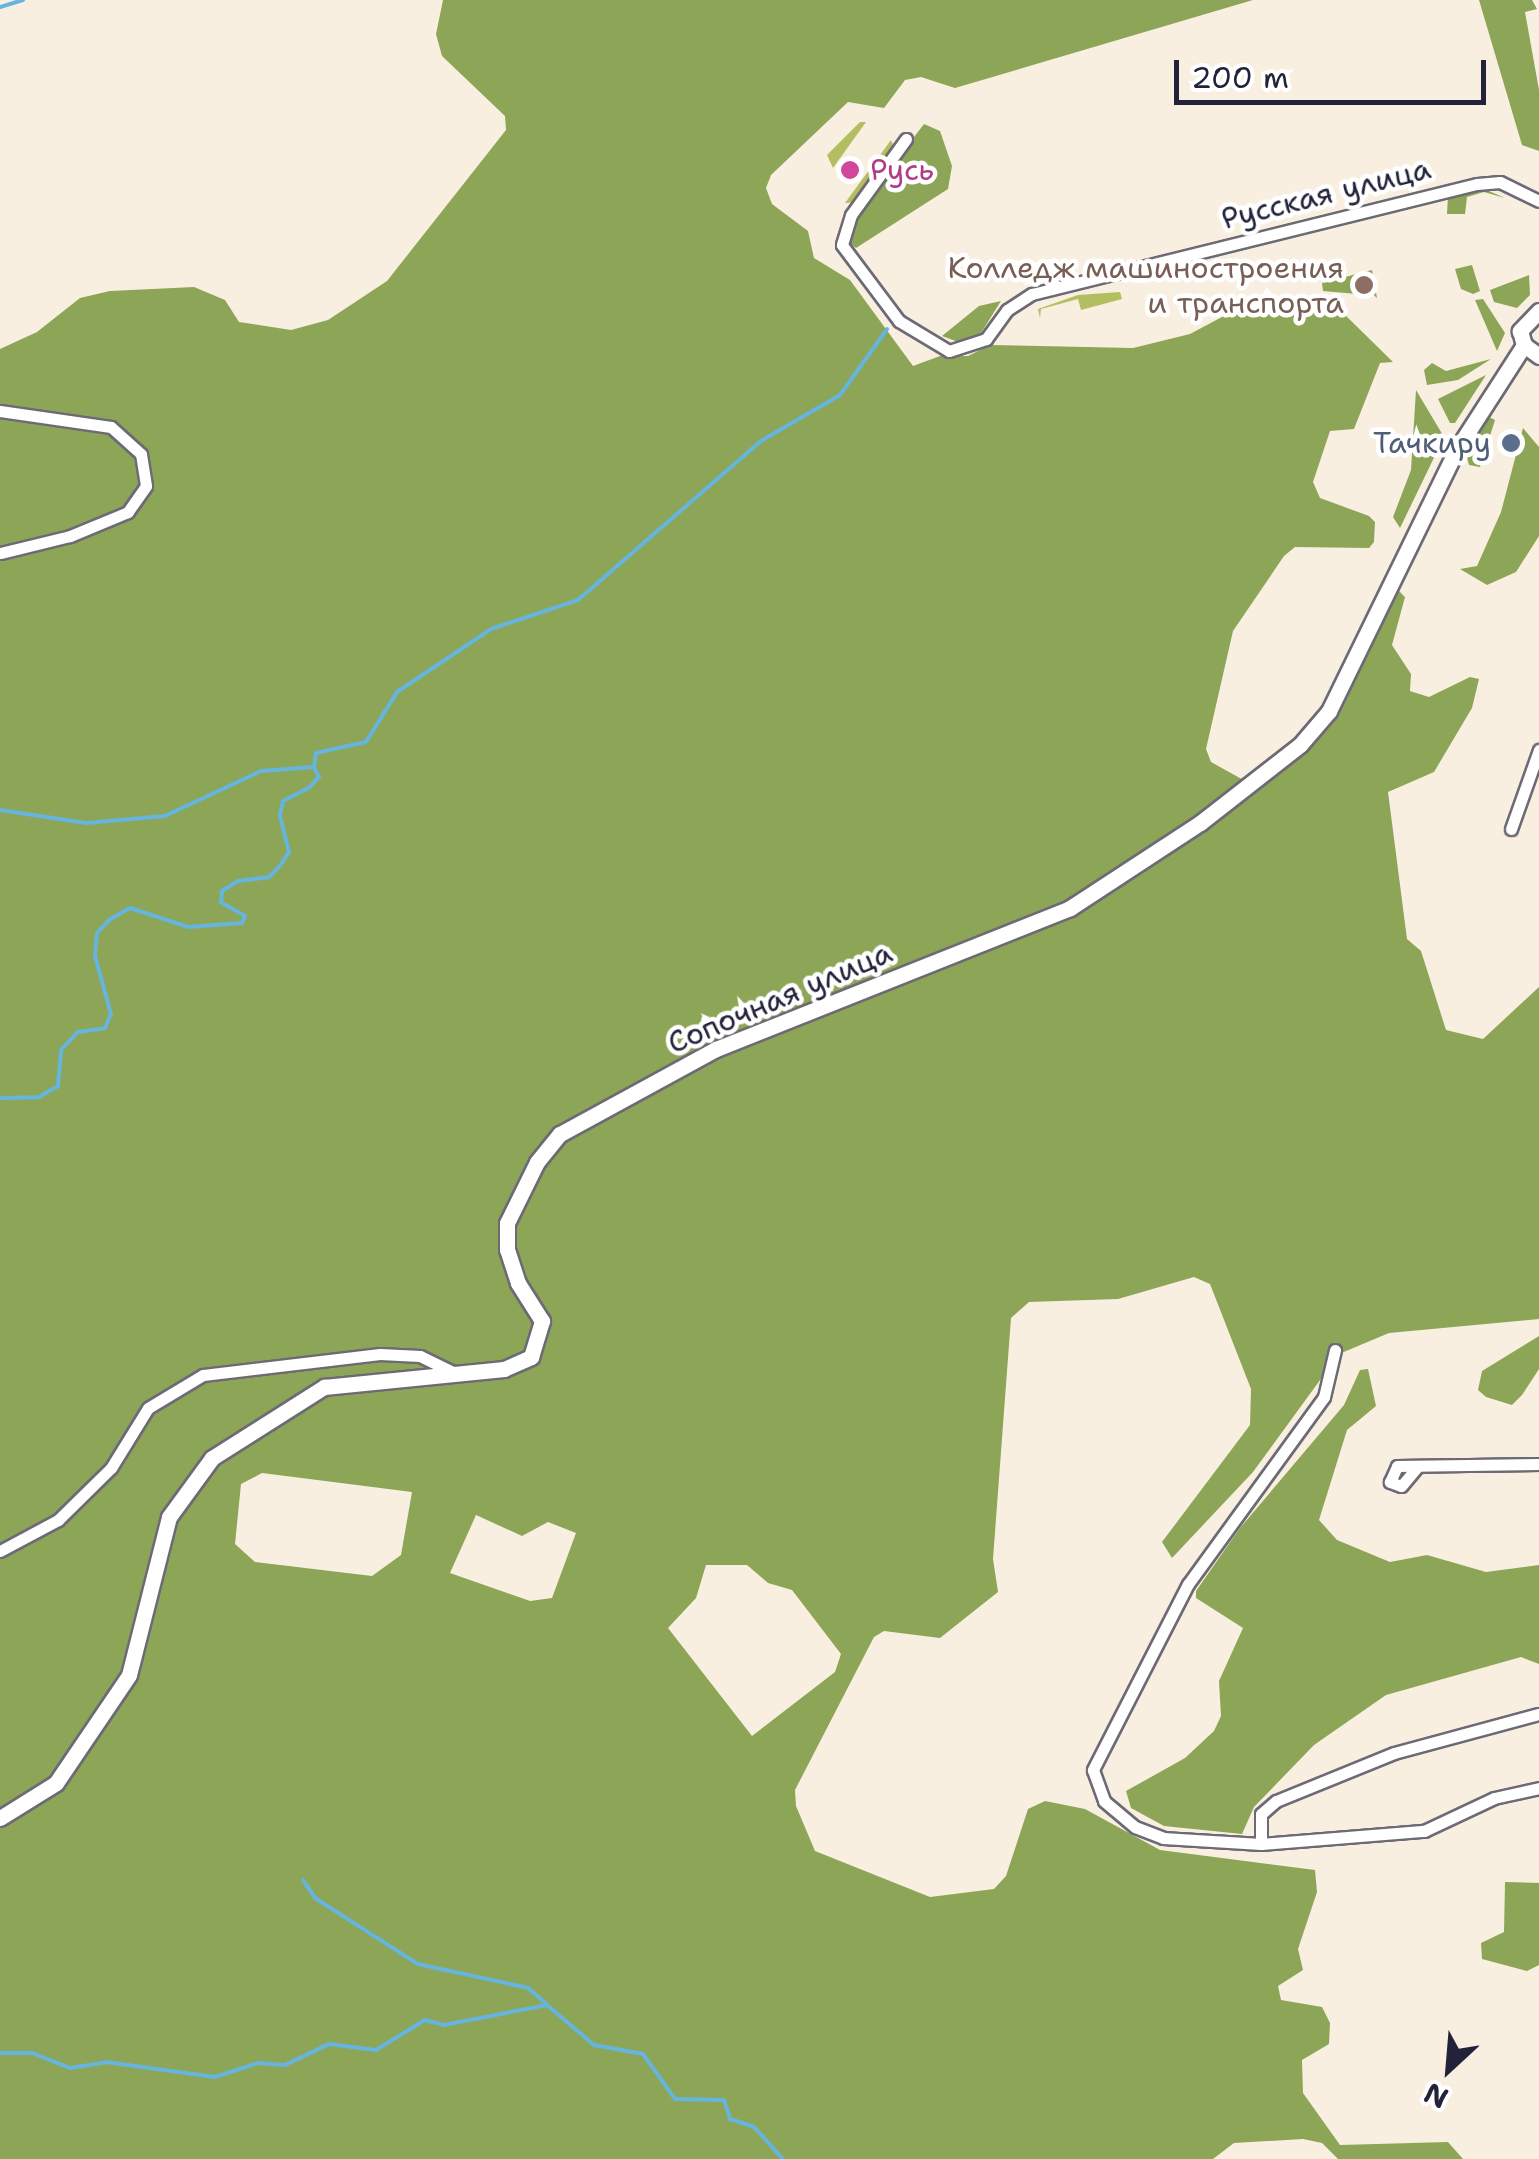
<!DOCTYPE html>
<html>
<head>
<meta charset="utf-8">
<style>
  body { margin:0 }
  #map { position:relative; width:1539px; height:2159px; overflow:hidden; background:#f9efe1; font-family:"Shantell Sans",sans-serif }
  div>[style] { position:absolute }
  [style*='--x'] { left:calc(var(--x)*1px); top:calc(var(--y)*1px); width:calc(var(--w)*1px); rotate:calc(var(--a)*1deg) }
  .green>* { inset:0; background:#b2be60 }
  .forest>* { inset:0; background:#8da556 }
  .stream>* { height:4px; margin:-2px; padding:0 2px; transform-origin:2px; border-radius:2px; background:#65b5df }
  .roads { filter:drop-shadow(2px 0 #6d6a75) drop-shadow(-2px 0 #6d6a75) drop-shadow(0 2px #6d6a75) drop-shadow(0 -2px #6d6a75) }
  .minor>* { height:11px; margin:-5.5px; padding:0 5.5px; transform-origin:5.5px; border-radius:5.5px; background:#fff }
  .secondary>* { height:15px; margin:-7.5px; padding:0 7.5px; transform-origin:7.5px; border-radius:7.5px; background:#fff }
  .dots>* { width:28px; height:28px; translate:-50% -50%; box-sizing:border-box; border:5px solid #fff; border-radius:50% }
  span { translate:-50% -50%; white-space:nowrap; text-align:center; line-height:1.15; -webkit-text-stroke:9px #fff; paint-order:stroke }
  .hotel-label { font-size:30px; color:#b23c85 }
  .left { translate:0 -50%; text-align:left }
  .street-label { font-size:30px; color:#22223b }
  .education-label { font-size:30px; color:#785e54 }
  .right { translate:-100% -50%; text-align:right }
  .service-label { font-size:30px; color:#4e5e75 }
  .north { position:absolute; left:1399px; top:2019px; width:100px; height:100px; -webkit-text-stroke:8px #fff; paint-order:stroke; rotate:206deg; font-size:28px; font-weight:700; line-height:40px; text-align:center; color:#22223b }
  .north::after { content:''; display:block; margin:auto; width:35px; height:45px; background:#22223b; clip-path:polygon(50% 0,100% 100%,50% 72%,0 100%) }
  .scale { position:absolute; left:1174px; top:60px; width:312px; height:45px; box-sizing:border-box; border:5px solid #22223b; border-top:0; padding-left:12px; font-size:30px; line-height:35px; white-space:nowrap; color:#22223b; -webkit-text-stroke:8px #fff; paint-order:stroke }
</style>
</head>
<body>
<div id="map">
  <div class="green">
    <i style="clip-path:polygon(860px 122px,866px 122px,833px 168px,827px 155px)"></i>
    <i style="clip-path:polygon(891px 140px,895px 150px,857px 202px,845px 203px)"></i>
    <i style="clip-path:polygon(1120px 292px,1122px 299px,1081px 310px,1078px 299px,1041px 309px,1040px 318px,1038px 309px,1078px 295px)"></i>
  </div>
  <div class="forest">
    <i style="clip-path:polygon(evenodd,443px 0,1253px 0,955px 88px,921px 77px,905px 80px,884px 108px,848px 102px,771px 175px,766px 188px,772px 204px,808px 231px,814px 258px,850px 280px,913px 366px,940px 356px,968px 356px,990px 345px,1133px 348px,1190px 334px,1237px 309px,1269px 305px,1340px 310px,1393px 362px,1380px 363px,1354px 429px,1330px 431px,1313px 482px,1320px 498px,1369px 516px,1375px 522px,1374px 542px,1369px 548px,1295px 547px,1284px 556px,1233px 631px,1206px 749px,1211px 762px,1247px 782px,1276px 774px,1308px 745px,1399px 591px,1405px 597px,1392px 645px,1411px 674px,1410px 691px,1429px 697px,1470px 677px,1479px 679px,1472px 708px,1434px 772px,1388px 792px,1407px 939px,1421px 951px,1446px 1030px,1483px 1039px,1539px 987px,1539px 1319px,1389px 1333px,1339px 1354px,1253px 1472px,1172px 1558px,1162px 1542px,1250px 1425px,1251px 1389px,1210px 1284px,1194px 1277px,1118px 1299px,1029px 1302px,1011px 1318px,993px 1559px,998px 1592px,940px 1638px,884px 1631px,874px 1637px,795px 1790px,796px 1806px,815px 1851px,930px 1897px,994px 1889px,1006px 1876px,1028px 1809px,1045px 1801px,1085px 1809px,1160px 1850px,1315px 1870px,1317px 1892px,1298px 1949px,1303px 1970px,1278px 1986px,1281px 2000px,1322px 2007px,1330px 2023px,1329px 2044px,1302px 2060px,1303px 2093px,1340px 2145px,1448px 2142px,1463px 2159px,1338px 2159px,1322px 2143px,1303px 2139px,1234px 2143px,1213px 2159px,0 2159px,0 349px,37px 332px,80px 298px,110px 291px,194px 287px,225px 300px,239px 322px,291px 330px,328px 320px,387px 281px,506px 130px,505px 116px,442px 56px,436px 34px,443px 0,262px 1473px,412px 1492px,401px 1555px,372px 1576px,255px 1562px,235px 1544px,241px 1484px,262px 1473px,443px 0,476px 1515px,522px 1536px,548px 1522px,576px 1533px,552px 1598px,530px 1601px,450px 1573px,476px 1515px,443px 0,706px 1565px,747px 1565px,768px 1583px,792px 1590px,841px 1654px,835px 1672px,752px 1736px,668px 1628px,696px 1598px,706px 1565px)"></i>
    <i style="clip-path:polygon(1479px 0,1532px 0,1537px 9px,1525px 12px,1539px 90px,1539px 151px,1522px 145px)"></i>
    <i style="clip-path:polygon(924px 124px,940px 131px,952px 166px,948px 189px,856px 248px,848px 242px,855px 214px)"></i>
    <i style="clip-path:polygon(1482px 188px,1505px 198px,1484px 192px,1467px 197px,1465px 214px,1447px 214px,1448px 196px)"></i>
    <i style="clip-path:polygon(1472px 265px,1480px 291px,1473px 294px,1461px 289px,1455px 269px)"></i>
    <i style="clip-path:polygon(1372px 270px,1377px 298px,1366px 288px,1357px 294px,1323px 291px,1322px 283px)"></i>
    <i style="clip-path:polygon(1529px 275px,1530px 295px,1517px 308px,1494px 302px,1490px 290px)"></i>
    <i style="clip-path:polygon(1483px 299px,1505px 333px,1497px 351px,1475px 300px)"></i>
    <i style="clip-path:polygon(1001px 301px,981px 333px,961px 343px,942px 336px,979px 306px)"></i>
    <i style="clip-path:polygon(1491px 359px,1458px 380px,1427px 385px,1424px 370px,1432px 363px,1446px 371px)"></i>
    <i style="clip-path:polygon(1486px 375px,1455px 423px,1450px 423px,1438px 399px)"></i>
    <i style="clip-path:polygon(1416px 390px,1444px 437px,1400px 528px,1393px 517px,1411px 470px)"></i>
    <i style="clip-path:polygon(1489px 417px,1495px 420px,1480px 467px,1469px 465px,1465px 450px)"></i>
    <i style="clip-path:polygon(1523px 428px,1539px 447px,1539px 536px,1516px 572px,1487px 585px,1460px 569px,1477px 566px,1501px 512px)"></i>
    <i style="clip-path:polygon(1539px 1336px,1539px 1369px,1522px 1395px,1512px 1405px,1486px 1397px,1478px 1390px,1482px 1371px)"></i>
    <i style="clip-path:polygon(1368px 1369px,1376px 1406px,1347px 1430px,1319px 1520px,1337px 1540px,1390px 1562px,1427px 1555px,1486px 1572px,1539px 1565px,1539px 1664px,1521px 1657px,1386px 1695px,1314px 1745px,1254px 1807px,1242px 1834px,1164px 1826px,1131px 1808px,1126px 1791px,1185px 1758px,1214px 1731px,1221px 1716px,1219px 1681px,1243px 1628px,1196px 1598px,1196px 1591px,1240px 1528px,1344px 1405px,1360px 1370px)"></i>
    <i style="clip-path:polygon(1505px 1882px,1539px 1883px,1539px 1965px,1527px 1971px,1482px 1959px,1481px 1943px,1504px 1932px)"></i>
  </div>
  <div class="stream">
    <i style="--x:0;--y:7;--w:24;--a:-17"></i>
    <i style="--x:0;--y:810;--w:87;--a:8.6"></i>
    <i style="--x:86;--y:823;--w:79;--a:-5.1"></i>
    <i style="--x:165;--y:816;--w:106;--a:-25.1"></i>
    <i style="--x:261;--y:771;--w:53;--a:-4.3"></i>
    <i style="--x:314;--y:767;--w:14;--a:-82"></i>
    <i style="--x:316;--y:753;--w:51;--a:-12.4"></i>
    <i style="--x:366;--y:742;--w:59;--a:-58.2"></i>
    <i style="--x:397;--y:692;--w:113;--a:-33.8"></i>
    <i style="--x:491;--y:629;--w:92;--a:-18.4"></i>
    <i style="--x:578;--y:600;--w:242;--a:-41"></i>
    <i style="--x:761;--y:441;--w:91;--a:-30.2"></i>
    <i style="--x:840;--y:395;--w:81;--a:-54.5"></i>
    <i style="--x:0;--y:1098;--w:39;--a:-1"></i>
    <i style="--x:39;--y:1097;--w:22;--a:-30"></i>
    <i style="--x:58;--y:1086;--w:36;--a:-85"></i>
    <i style="--x:61;--y:1050;--w:25;--a:-47"></i>
    <i style="--x:78;--y:1032;--w:27;--a:-8"></i>
    <i style="--x:105;--y:1028;--w:15;--a:-67"></i>
    <i style="--x:111;--y:1014;--w:60;--a:-105.4"></i>
    <i style="--x:95;--y:956;--w:23;--a:-85"></i>
    <i style="--x:97;--y:933;--w:18;--a:-47"></i>
    <i style="--x:109;--y:920;--w:24;--a:-30"></i>
    <i style="--x:130;--y:908;--w:61;--a:18.1"></i>
    <i style="--x:188;--y:927;--w:54;--a:-4.2"></i>
    <i style="--x:242;--y:923;--w:8;--a:-67"></i>
    <i style="--x:245;--y:916;--w:28;--a:-150"></i>
    <i style="--x:221;--y:902;--w:11;--a:-85"></i>
    <i style="--x:222;--y:891;--w:19;--a:-32"></i>
    <i style="--x:238;--y:881;--w:31;--a:-7"></i>
    <i style="--x:269;--y:877;--w:14;--a:-45"></i>
    <i style="--x:279;--y:867;--w:18;--a:-56"></i>
    <i style="--x:289;--y:852;--w:38;--a:-104"></i>
    <i style="--x:280;--y:815;--w:14;--a:-78"></i>
    <i style="--x:283;--y:801;--w:29;--a:-27"></i>
    <i style="--x:309;--y:788;--w:15;--a:-48"></i>
    <i style="--x:319;--y:777;--w:11;--a:-117"></i>
    <i style="--x:303;--y:1880;--w:22;--a:56"></i>
    <i style="--x:315;--y:1898;--w:122;--a:32.7"></i>
    <i style="--x:418;--y:1964;--w:113;--a:12.3"></i>
    <i style="--x:528;--y:1988;--w:23;--a:41"></i>
    <i style="--x:0;--y:2053;--w:32;--a:0"></i>
    <i style="--x:32;--y:2053;--w:41;--a:21.5"></i>
    <i style="--x:70;--y:2068;--w:36;--a:-9"></i>
    <i style="--x:106;--y:2062;--w:110;--a:7.8"></i>
    <i style="--x:215;--y:2077;--w:45;--a:-18"></i>
    <i style="--x:258;--y:2063;--w:27;--a:4"></i>
    <i style="--x:285;--y:2065;--w:49;--a:-25.5"></i>
    <i style="--x:329;--y:2044;--w:47;--a:7.3"></i>
    <i style="--x:376;--y:2050;--w:57;--a:-31.5"></i>
    <i style="--x:425;--y:2020;--w:20;--a:15"></i>
    <i style="--x:444;--y:2025;--w:105;--a:-11"></i>
    <i style="--x:547;--y:2005;--w:62;--a:40.4"></i>
    <i style="--x:594;--y:2045;--w:50;--a:10.4"></i>
    <i style="--x:643;--y:2054;--w:55;--a:54.6"></i>
    <i style="--x:675;--y:2099;--w:49;--a:1.2"></i>
    <i style="--x:724;--y:2100;--w:20;--a:72"></i>
    <i style="--x:730;--y:2119;--w:25;--a:18"></i>
    <i style="--x:754;--y:2127;--w:43;--a:47.8"></i>
  </div>
  <div class="roads">
    <div class="minor">
      <i style="--x:906;--y:139;--w:94;--a:125.9"></i>
      <i style="--x:851;--y:215;--w:31;--a:107"></i>
      <i style="--x:842;--y:245;--w:95;--a:53.1"></i>
      <i style="--x:899;--y:321;--w:58;--a:31"></i>
      <i style="--x:949;--y:351;--w:39;--a:-18"></i>
      <i style="--x:986;--y:339;--w:36;--a:-54"></i>
      <i style="--x:1007;--y:310;--w:30;--a:-33"></i>
      <i style="--x:1032;--y:294;--w:458;--a:-13.9"></i>
      <i style="--x:1477;--y:184;--w:23;--a:-5"></i>
      <i style="--x:1500;--y:182;--w:43;--a:26"></i>
      <i style="--x:0;--y:411;--w:112;--a:8.2"></i>
      <i style="--x:111;--y:427;--w:40;--a:42"></i>
      <i style="--x:141;--y:454;--w:32;--a:81"></i>
      <i style="--x:146;--y:486;--w:32;--a:125"></i>
      <i style="--x:128;--y:512;--w:63;--a:157.5"></i>
      <i style="--x:70;--y:536;--w:72;--a:166.3"></i>
      <i style="--x:1511;--y:829;--w:84;--a:-70.5"></i>
      <i style="--x:1335;--y:1350;--w:48;--a:103.2"></i>
      <i style="--x:1324;--y:1397;--w:231;--a:126"></i>
      <i style="--x:1188;--y:1584;--w:209;--a:117.1"></i>
      <i style="--x:1093;--y:1770;--w:33;--a:70"></i>
      <i style="--x:1104;--y:1801;--w:40;--a:40"></i>
      <i style="--x:1135;--y:1827;--w:30;--a:21"></i>
      <i style="--x:1163;--y:1838;--w:98;--a:3.5"></i>
      <i style="--x:1261;--y:1844;--w:164;--a:-4.6"></i>
      <i style="--x:1424;--y:1831;--w:77;--a:-25.2"></i>
      <i style="--x:1494;--y:1798;--w:46;--a:-12.5"></i>
      <i style="--x:1418;--y:1466;--w:26;--a:130"></i>
      <i style="--x:1401;--y:1486;--w:12;--a:-160"></i>
      <i style="--x:1390;--y:1482;--w:17;--a:-66"></i>
      <i style="--x:1397;--y:1466;--w:142;--a:-0.8"></i>
      <i style="--x:0;--y:1551;--w:66;--a:-28.1"></i>
      <i style="--x:58;--y:1520;--w:74;--a:-44.5"></i>
      <i style="--x:111;--y:1468;--w:70;--a:-58.3"></i>
      <i style="--x:148;--y:1408;--w:64;--a:-31"></i>
      <i style="--x:203;--y:1375;--w:178;--a:-6.8"></i>
      <i style="--x:380;--y:1354;--w:40;--a:2.9"></i>
      <i style="--x:420;--y:1356;--w:37;--a:26"></i>
      <i style="--x:1261;--y:1844;--w:30;--a:-90"></i>
      <i style="--x:1261;--y:1814;--w:20;--a:-41"></i>
      <i style="--x:1276;--y:1801;--w:127;--a:-22.1"></i>
      <i style="--x:1394;--y:1753;--w:150;--a:-15.1"></i>
    </div>
    <div class="secondary">
      <i style="--x:1539;--y:311;--w:28;--a:134"></i>
      <i style="--x:1520;--y:331;--w:15;--a:74"></i>
      <i style="--x:1524;--y:345;--w:19;--a:36"></i>
      <i style="--x:0;--y:1818;--w:66;--a:-32"></i>
      <i style="--x:56;--y:1783;--w:130;--a:-55.9"></i>
      <i style="--x:129;--y:1675;--w:163;--a:-75.8"></i>
      <i style="--x:169;--y:1517;--w:73;--a:-53.9"></i>
      <i style="--x:212;--y:1458;--w:133;--a:-32.4"></i>
      <i style="--x:324;--y:1387;--w:181;--a:-5.7"></i>
      <i style="--x:504;--y:1369;--w:30;--a:-24"></i>
      <i style="--x:531;--y:1357;--w:38;--a:-73"></i>
      <i style="--x:542;--y:1321;--w:45;--a:-122.3"></i>
      <i style="--x:518;--y:1283;--w:35;--a:-108"></i>
      <i style="--x:507;--y:1250;--w:27;--a:-90"></i>
      <i style="--x:507;--y:1223;--w:68;--a:-63.8"></i>
      <i style="--x:537;--y:1162;--w:36;--a:-51"></i>
      <i style="--x:560;--y:1134;--w:178;--a:-28.6"></i>
      <i style="--x:716;--y:1049;--w:381;--a:-21.7"></i>
      <i style="--x:1070;--y:908;--w:155;--a:-33.2"></i>
      <i style="--x:1200;--y:823;--w:127;--a:-38"></i>
      <i style="--x:1300;--y:745;--w:45;--a:-49.5"></i>
      <i style="--x:1329;--y:711;--w:292;--a:-64"></i>
      <i style="--x:1457;--y:449;--w:124;--a:-57.2"></i>
    </div>
  </div>
  <div class="dots">
    <i style="left:850px;top:170px;background:#d1479c"></i>
    <i style="left:1364px;top:285px;background:#8d6e63"></i>
    <i style="left:1511px;top:443px;background:#5c6f8a"></i>
  </div>
  <div class="hotel-label">
    <span class="left" style="left:870px;top:170px">Русь</span>
  </div>
  <div class="street-label">
    <span style="left:1326px;top:194px;rotate:-14deg">Русская улица</span>
    <span style="left:780px;top:998px;rotate:-23deg">Сопочная улица</span>
  </div>
  <div class="education-label">
    <span class="right" style="left:1344px;top:285px">Колледж машиностроения<br>и транспорта</span>
  </div>
  <div class="service-label">
    <span class="right" style="left:1491px;top:443px">Тачкиру</span>
  </div>
  <div class="north">N</div>
  <div class="scale">200 m</div>
</div>
</body>
</html>
